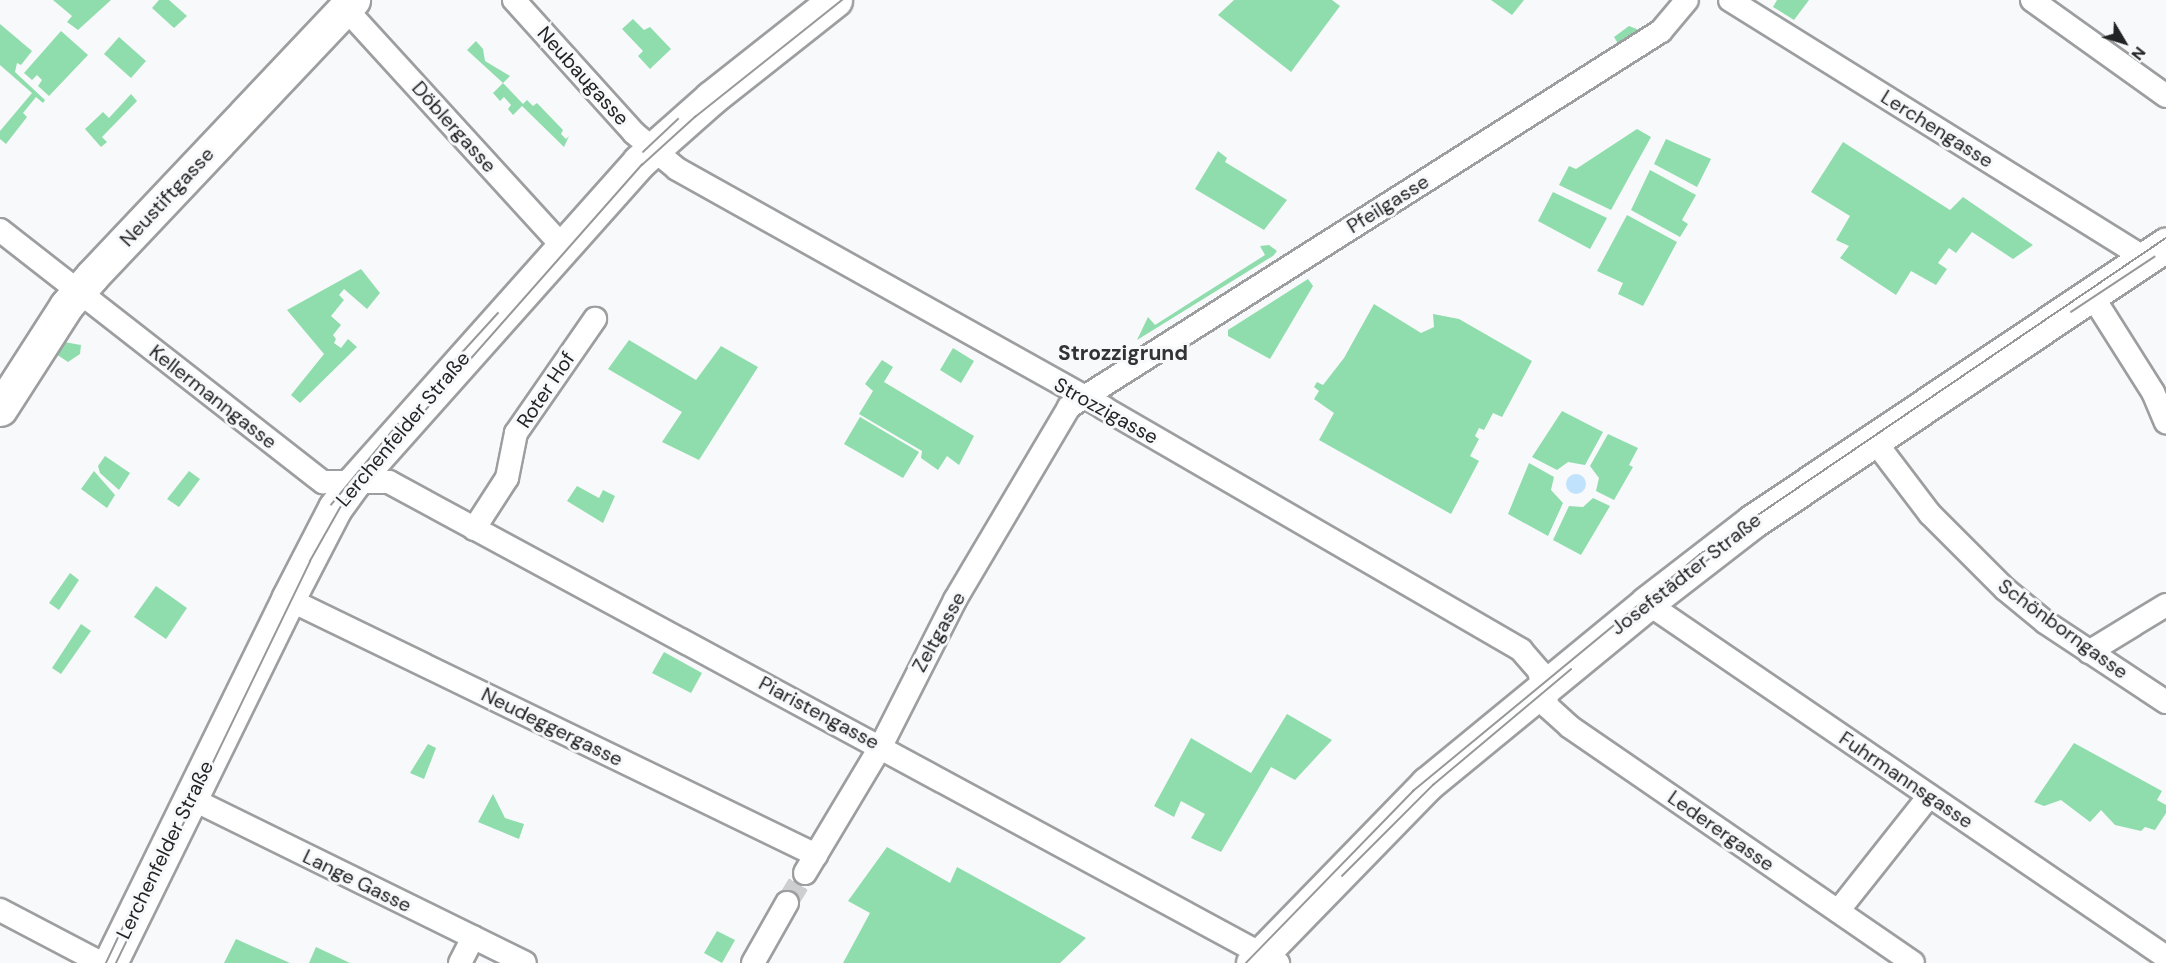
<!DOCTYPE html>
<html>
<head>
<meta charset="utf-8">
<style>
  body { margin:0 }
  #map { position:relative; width:2166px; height:963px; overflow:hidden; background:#f8f9fb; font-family:"DM Sans",sans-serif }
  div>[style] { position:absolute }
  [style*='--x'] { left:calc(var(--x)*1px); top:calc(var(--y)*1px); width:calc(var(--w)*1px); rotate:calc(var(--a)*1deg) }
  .green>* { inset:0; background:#8fddac }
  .water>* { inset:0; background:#c1e2fd }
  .round { border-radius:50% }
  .street-tunnel>* { height:22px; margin-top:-11px; transform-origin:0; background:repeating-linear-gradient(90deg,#cdced0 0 22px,transparent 0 33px) }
  .roads { filter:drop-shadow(2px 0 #9d9ea0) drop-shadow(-2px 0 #9d9ea0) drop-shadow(0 2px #9d9ea0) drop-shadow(0 -2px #9d9ea0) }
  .street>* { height:22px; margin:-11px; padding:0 11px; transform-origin:11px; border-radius:11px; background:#fff }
  .secondary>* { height:33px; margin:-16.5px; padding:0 16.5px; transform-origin:16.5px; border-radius:16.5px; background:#fff }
  .tram>* { height:1.5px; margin:-0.75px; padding:0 0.75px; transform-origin:0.75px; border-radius:0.75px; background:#979899 }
  span { translate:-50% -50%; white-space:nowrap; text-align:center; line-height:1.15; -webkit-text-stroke:6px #f8f9fb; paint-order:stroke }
  .street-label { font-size:20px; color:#232324 }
  .neighbourhood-label { font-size:21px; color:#323335; font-weight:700 }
  .north { position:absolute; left:2094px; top:12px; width:60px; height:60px; -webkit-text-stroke:4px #f8f9fb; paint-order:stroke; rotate:128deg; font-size:16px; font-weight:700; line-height:24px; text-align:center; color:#232324 }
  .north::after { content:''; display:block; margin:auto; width:21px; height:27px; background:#232324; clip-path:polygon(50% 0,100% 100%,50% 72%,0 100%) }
</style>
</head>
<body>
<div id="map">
  <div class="green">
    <i style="clip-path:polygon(53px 0,111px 0,78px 30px,67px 22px,72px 16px)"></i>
    <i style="clip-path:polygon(159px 0,169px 0,187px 16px,174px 28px,152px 8px)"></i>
    <i style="clip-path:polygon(1234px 0,1332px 0,1340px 6px,1291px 72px,1218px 15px)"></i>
    <i style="clip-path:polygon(1491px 0,1524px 0,1512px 15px)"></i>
    <i style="clip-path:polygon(1777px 0,1809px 0,1794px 20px,1773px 7px)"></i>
    <i style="clip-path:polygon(633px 19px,644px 30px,650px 27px,671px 49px,650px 69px,638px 56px,643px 51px,622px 29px)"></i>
    <i style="clip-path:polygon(0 24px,32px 51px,21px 65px,17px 63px,15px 72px,45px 100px,43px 103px,36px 97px,23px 113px,27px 117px,6px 144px,0 139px,0 131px,32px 93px,0 65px)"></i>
    <i style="clip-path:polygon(1629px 26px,1644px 32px,1619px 45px,1614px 37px)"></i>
    <i style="clip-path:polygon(61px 31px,88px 55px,49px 96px,38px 86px,42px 80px,37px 75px,32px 80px,24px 73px)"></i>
    <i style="clip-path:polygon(119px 37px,146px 61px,131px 78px,104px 54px)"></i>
    <i style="clip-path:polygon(476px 41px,483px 49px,485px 61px,510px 76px,503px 83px,523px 104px,527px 100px,533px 106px,537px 103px,563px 130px,561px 134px,566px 139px,569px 136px,564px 147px,522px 106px,513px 115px,508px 109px,511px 105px,504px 97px,500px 101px,493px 93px,503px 83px,467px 50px)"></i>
    <i style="clip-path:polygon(131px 94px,137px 101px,102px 137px,107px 142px,101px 147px,85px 129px,103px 112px,109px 118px)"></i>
    <i style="clip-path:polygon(1637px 129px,1651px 137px,1611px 210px,1559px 185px,1569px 166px,1576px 169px)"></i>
    <i style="clip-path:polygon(1666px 139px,1711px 159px,1697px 187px,1654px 164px)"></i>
    <i style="clip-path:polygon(1843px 142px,1950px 210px,1963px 197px,2033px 245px,2013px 259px,1972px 232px,1956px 253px,1949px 248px,1938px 263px,1947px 269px,1936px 285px,1911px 271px,1896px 295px,1840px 258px,1849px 246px,1836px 240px,1850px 216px,1811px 192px)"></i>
    <i style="clip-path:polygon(1218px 151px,1227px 158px,1225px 162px,1287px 200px,1264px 230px,1195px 189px)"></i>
    <i style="clip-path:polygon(1650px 170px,1696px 195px,1682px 220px,1688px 224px,1680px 237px,1631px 210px)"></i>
    <i style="clip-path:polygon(1553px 192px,1607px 218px,1590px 249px,1538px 221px)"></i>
    <i style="clip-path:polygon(1627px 215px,1677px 242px,1643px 306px,1618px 294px,1623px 283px,1597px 271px)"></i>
    <i style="clip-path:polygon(1269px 245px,1277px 251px,1273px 256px,1137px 340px,1148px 317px,1155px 325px,1265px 255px,1260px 246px)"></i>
    <i style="clip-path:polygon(361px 269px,380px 293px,367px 309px,344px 289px,339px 295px,344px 300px,331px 316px,341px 325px,333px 335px,336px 339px,334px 343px,341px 348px,348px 339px,357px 347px,300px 403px,291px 395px,324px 354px,287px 310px)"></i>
    <i style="clip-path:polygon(1308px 279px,1313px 286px,1270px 359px,1228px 336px,1228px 330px)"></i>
    <i style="clip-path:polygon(1374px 304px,1421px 333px,1434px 327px,1433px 314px,1459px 319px,1532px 361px,1502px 417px,1493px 413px,1484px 430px,1479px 428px,1475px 436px,1479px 439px,1470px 456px,1479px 461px,1451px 514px,1319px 440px,1334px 413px,1314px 399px,1319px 391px,1314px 387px,1317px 382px,1323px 385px,1344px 358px)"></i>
    <i style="clip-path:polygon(629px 340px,696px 380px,721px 346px,758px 367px,699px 460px,662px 442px,682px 412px,608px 369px)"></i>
    <i style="clip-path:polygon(64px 342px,81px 345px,80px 354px,68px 362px,56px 354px)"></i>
    <i style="clip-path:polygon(953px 348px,974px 361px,961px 383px,940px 370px)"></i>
    <i style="clip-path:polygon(882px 360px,893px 367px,884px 382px,974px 436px,959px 465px,947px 456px,938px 470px,921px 458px,922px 451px,859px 414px,873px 391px,865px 384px)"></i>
    <i style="clip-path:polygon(1562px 411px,1603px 432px,1585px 465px,1568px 462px,1557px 470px,1532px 457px)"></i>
    <i style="clip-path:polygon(860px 417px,919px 452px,903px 478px,844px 444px)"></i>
    <i style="clip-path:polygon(1608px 434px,1638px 448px,1629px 465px,1633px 467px,1614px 500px,1596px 491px,1599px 478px,1590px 466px)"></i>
    <i style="clip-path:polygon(105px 456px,130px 473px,119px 490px,100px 473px,98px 466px)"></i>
    <i style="clip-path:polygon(1529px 463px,1554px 477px,1551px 490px,1563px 503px,1548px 536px,1508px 514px)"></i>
    <i style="clip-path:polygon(94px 471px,115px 495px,107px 508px,81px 489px)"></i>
    <i style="clip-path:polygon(189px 471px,200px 479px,179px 507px,167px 499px)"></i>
    <i style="clip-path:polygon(577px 486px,599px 498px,603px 490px,615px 496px,603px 523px,567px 501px)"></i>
    <i style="clip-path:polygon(1593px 498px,1610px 506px,1581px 555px,1553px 540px,1569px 506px,1583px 507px)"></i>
    <i style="clip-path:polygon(70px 573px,79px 580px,59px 610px,49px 603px)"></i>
    <i style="clip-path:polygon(156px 586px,187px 608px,166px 639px,134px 617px)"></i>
    <i style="clip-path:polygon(81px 624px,91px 631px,61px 674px,52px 668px)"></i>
    <i style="clip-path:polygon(664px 652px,702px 673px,691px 693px,652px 673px)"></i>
    <i style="clip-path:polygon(1287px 714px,1332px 740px,1295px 780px,1271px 767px,1221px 852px,1191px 838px,1205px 814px,1181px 801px,1174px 817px,1154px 806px,1191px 738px,1251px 773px)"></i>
    <i style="clip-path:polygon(2074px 743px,2162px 791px,2157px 800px,2166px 805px,2166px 813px,2155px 830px,2145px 827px,2141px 831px,2115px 825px,2101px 810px,2090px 822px,2061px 800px,2044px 806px,2034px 802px)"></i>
    <i style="clip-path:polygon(428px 744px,436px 748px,424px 779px,410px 773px)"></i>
    <i style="clip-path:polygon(493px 794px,505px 818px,524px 824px,519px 839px,478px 822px)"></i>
    <i style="clip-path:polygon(887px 847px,950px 883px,957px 867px,1086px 938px,1060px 963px,843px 963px,870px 913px,848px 901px)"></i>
    <i style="clip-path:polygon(717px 931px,735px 940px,722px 963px,704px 953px)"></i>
    <i style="clip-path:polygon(236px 939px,290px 963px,224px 963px)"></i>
    <i style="clip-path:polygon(316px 947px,350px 963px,309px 963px)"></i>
  </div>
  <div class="water">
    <i class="round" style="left:1566px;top:474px;width:20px;height:20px"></i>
  </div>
  <div class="street-tunnel">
    <i style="--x:787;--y:903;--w:35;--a:-59"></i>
  </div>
  <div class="roads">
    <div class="street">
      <i style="--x:514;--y:0;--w:179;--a:47.9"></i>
      <i style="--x:634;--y:133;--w:56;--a:39.9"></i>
      <i style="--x:677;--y:169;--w:489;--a:29.2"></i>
      <i style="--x:1104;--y:408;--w:482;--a:30.1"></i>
      <i style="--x:1521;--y:650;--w:28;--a:49"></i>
      <i style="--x:1539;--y:671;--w:37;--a:76"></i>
      <i style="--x:1548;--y:707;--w:30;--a:42"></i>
      <i style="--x:1570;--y:727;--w:416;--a:34.5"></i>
      <i style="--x:1730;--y:0;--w:489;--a:31.9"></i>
      <i style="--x:2032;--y:0;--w:165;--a:35.6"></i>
      <i style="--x:345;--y:8;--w:322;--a:47.6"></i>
      <i style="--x:0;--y:230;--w:410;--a:38"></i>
      <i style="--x:323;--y:482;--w:66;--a:0"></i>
      <i style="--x:389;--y:482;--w:1011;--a:28.42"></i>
      <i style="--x:2091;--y:294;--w:116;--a:57.7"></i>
      <i style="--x:2153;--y:392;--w:33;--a:67"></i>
      <i style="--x:1873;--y:439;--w:94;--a:52.8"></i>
      <i style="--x:1930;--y:514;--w:106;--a:45"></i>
      <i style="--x:2005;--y:589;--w:52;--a:39.5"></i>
      <i style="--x:2045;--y:622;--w:145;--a:33.5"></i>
      <i style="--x:474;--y:529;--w:61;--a:-57.1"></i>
      <i style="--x:507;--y:478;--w:46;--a:-78.7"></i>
      <i style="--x:516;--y:433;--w:139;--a:-55.3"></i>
      <i style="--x:288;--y:599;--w:587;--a:25.87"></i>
      <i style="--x:1647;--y:603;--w:628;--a:34.3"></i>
      <i style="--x:2089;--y:652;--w:90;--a:-31.4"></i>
      <i style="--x:190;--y:798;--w:373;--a:26.2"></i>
      <i style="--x:805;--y:873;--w:148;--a:-59.1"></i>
      <i style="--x:881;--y:746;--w:164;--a:-63.1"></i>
      <i style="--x:955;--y:600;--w:224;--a:-59.4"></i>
      <i style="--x:1069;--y:407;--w:701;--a:-32.42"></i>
      <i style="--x:1661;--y:31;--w:40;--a:-50"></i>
      <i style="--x:0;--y:910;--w:114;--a:27.7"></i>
      <i style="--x:1838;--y:911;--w:147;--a:-51.6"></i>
      <i style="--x:460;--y:963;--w:29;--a:-63"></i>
      <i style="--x:753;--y:963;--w:69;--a:-60.5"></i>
    </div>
    <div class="secondary">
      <i style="--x:0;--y:409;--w:122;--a:-57.3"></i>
      <i style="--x:66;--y:306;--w:40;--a:-49"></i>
      <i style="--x:92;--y:276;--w:380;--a:-46.6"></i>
      <i style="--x:110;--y:963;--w:405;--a:-63.9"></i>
      <i style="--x:288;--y:599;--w:102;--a:-62.7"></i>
      <i style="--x:335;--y:508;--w:32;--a:-54"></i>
      <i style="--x:354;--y:482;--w:429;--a:-48.3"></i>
      <i style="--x:639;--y:162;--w:96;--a:-41.6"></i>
      <i style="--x:711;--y:98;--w:158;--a:-38.3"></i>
      <i style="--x:1253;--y:963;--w:250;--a:-45.8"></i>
      <i style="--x:1427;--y:784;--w:285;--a:-39.4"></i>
      <i style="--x:1647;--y:603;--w:134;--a:-37.7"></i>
      <i style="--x:1753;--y:521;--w:497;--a:-33.8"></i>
    </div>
  </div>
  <div class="tram">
    <i style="--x:643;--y:152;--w:48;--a:-43.3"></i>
    <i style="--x:2071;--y:312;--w:100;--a:-33.5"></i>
    <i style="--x:448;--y:368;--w:74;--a:-47.7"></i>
    <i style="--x:331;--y:505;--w:105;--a:-50.4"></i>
    <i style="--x:1622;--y:628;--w:124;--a:-38.4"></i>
    <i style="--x:1342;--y:876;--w:129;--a:-45"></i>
    <i style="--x:1433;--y:785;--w:180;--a:-40"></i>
    <i style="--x:106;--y:963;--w:42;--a:-64.7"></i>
    <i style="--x:116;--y:963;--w:446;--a:-64.2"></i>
    <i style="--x:310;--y:561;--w:63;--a:-60.6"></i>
    <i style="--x:341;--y:506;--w:455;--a:-48.6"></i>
    <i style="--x:642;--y:165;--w:72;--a:-42.2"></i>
    <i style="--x:695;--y:117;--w:188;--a:-38.5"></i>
    <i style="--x:1246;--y:963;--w:240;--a:-45.8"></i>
    <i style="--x:1413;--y:791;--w:371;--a:-39.5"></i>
    <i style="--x:1699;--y:555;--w:564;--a:-34.17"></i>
  </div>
  <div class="street-label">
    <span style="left:583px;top:76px;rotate:48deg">Neubaugasse</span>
    <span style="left:454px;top:127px;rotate:48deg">Döblergasse</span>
    <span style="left:1937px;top:129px;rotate:32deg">Lerchengasse</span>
    <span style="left:167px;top:197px;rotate:-47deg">Neustiftgasse</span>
    <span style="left:1388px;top:204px;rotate:-32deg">Pfeilgasse</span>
    <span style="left:546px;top:390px;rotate:-56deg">Roter Hof</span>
    <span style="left:213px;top:397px;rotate:38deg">Kellermanngasse</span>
    <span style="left:1106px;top:411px;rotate:29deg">Strozzigasse</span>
    <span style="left:403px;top:429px;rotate:-50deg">Lerchenfelder Straße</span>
    <span style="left:1686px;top:574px;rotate:-38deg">Josefstädter Straße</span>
    <span style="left:2063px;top:629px;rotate:36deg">Schönborngasse</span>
    <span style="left:939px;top:632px;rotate:-61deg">Zeltgasse</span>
    <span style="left:819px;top:713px;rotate:28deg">Piaristengasse</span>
    <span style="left:552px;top:727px;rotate:26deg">Neudeggergasse</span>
    <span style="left:1906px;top:780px;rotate:34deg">Fuhrmannsgasse</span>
    <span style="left:1721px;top:831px;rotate:35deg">Lederergasse</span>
    <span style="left:165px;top:850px;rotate:-64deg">Lerchenfelder Straße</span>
    <span style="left:357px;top:881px;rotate:26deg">Lange Gasse</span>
  </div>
  <div class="neighbourhood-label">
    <span style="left:1123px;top:353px">Strozzigrund</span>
  </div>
  <div class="north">N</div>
</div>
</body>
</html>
